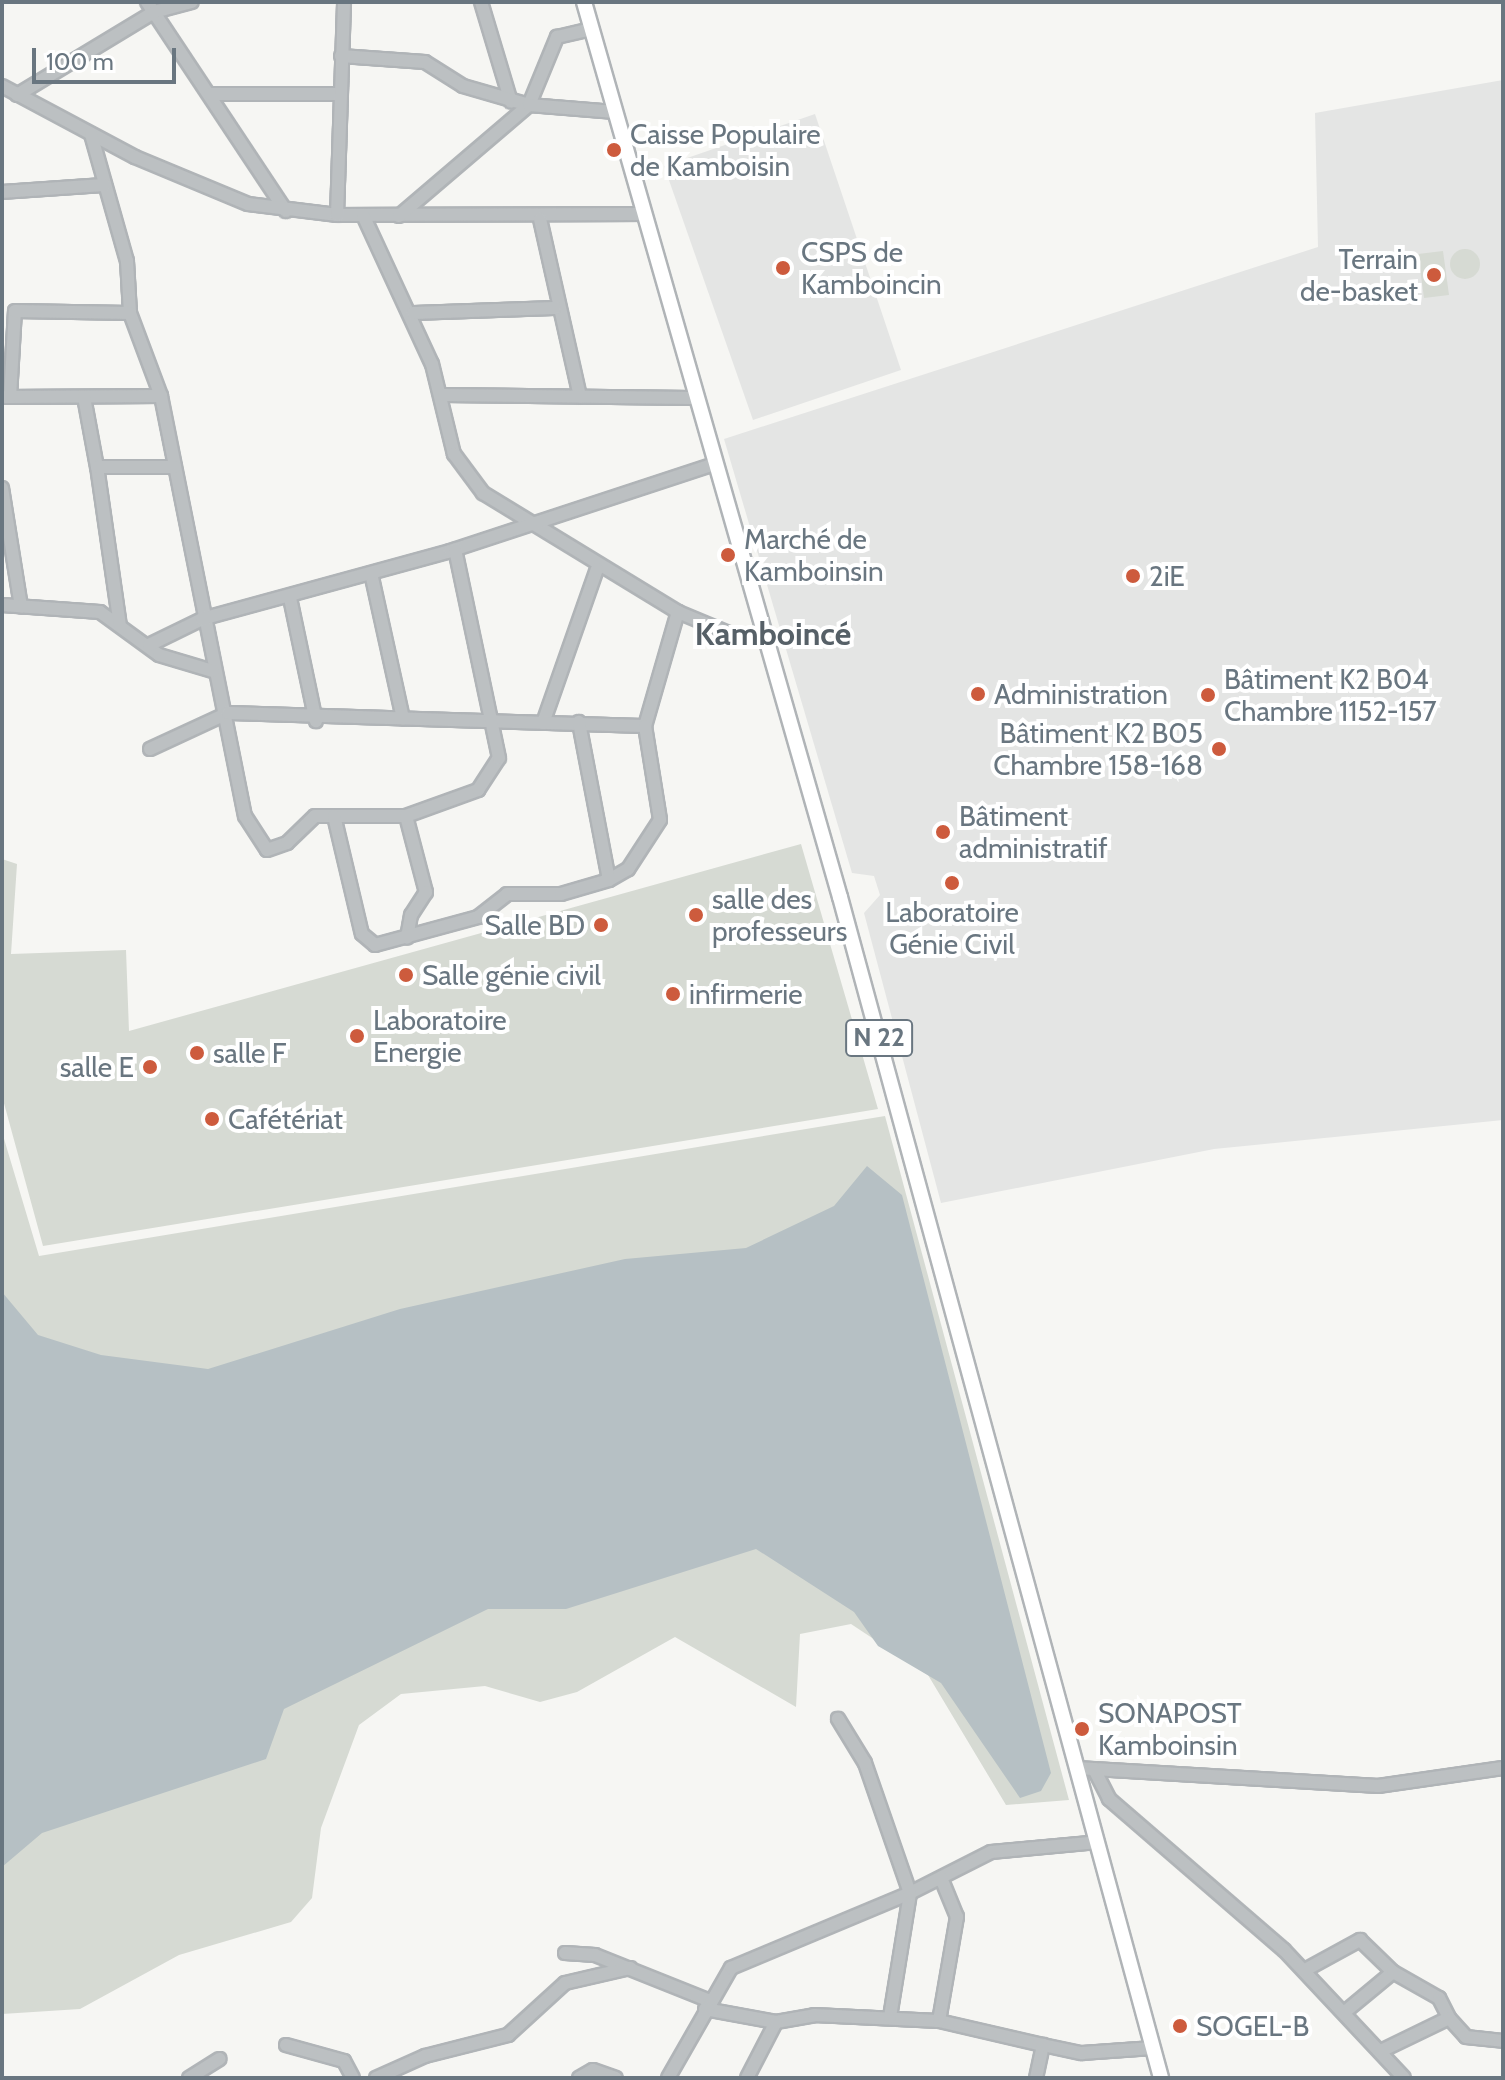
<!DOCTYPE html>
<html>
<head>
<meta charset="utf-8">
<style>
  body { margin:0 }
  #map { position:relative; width:1505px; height:2080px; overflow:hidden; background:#f6f6f3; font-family:Cabin,sans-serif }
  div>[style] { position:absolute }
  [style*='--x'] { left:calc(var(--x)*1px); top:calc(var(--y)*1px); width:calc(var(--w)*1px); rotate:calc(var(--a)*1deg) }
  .built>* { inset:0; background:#e4e5e4 }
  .green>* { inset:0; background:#d6dad3 }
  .round { border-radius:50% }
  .water>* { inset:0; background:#b6c0c4 }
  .roads { filter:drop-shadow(2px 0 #b0b4b7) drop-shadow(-2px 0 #b0b4b7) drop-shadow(0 2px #b0b4b7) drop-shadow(0 -2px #b0b4b7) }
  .minor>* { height:12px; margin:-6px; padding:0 6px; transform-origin:6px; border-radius:6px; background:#bcc0c2 }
  .major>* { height:14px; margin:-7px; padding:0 7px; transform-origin:7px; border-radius:7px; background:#fff }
  .dots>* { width:22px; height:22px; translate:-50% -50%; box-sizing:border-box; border:4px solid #fff; border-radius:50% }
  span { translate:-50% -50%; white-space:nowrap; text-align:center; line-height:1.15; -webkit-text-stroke:8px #fff; paint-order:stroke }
  .shield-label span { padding:2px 6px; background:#fff; border:2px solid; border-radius:6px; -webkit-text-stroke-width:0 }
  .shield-label { font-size:26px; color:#697680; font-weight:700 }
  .poi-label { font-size:28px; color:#697680 }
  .left { translate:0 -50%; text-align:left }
  .right { translate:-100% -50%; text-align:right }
  .quarter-label { font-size:32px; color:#566067; font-weight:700 }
  .frame { position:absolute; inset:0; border:4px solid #697680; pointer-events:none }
  .scale { position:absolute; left:32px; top:48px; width:144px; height:36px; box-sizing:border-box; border:4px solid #697680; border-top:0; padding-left:10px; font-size:24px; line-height:28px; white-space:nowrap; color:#697680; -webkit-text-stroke:6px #fff; paint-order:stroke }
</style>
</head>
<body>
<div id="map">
  <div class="built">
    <i style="clip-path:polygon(1503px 80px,1503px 1120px,1214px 1149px,941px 1203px,864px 913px,880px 895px,874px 876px,852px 873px,724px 439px,1318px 247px,1315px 113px)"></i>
    <i style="clip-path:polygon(815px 114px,901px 370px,753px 420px,664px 166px)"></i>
  </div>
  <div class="green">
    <i class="round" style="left:1450px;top:249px;width:30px;height:30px"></i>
    <i style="clip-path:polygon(1443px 251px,1449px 295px,1424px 298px,1418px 254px)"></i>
    <i style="clip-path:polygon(801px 844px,878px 1109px,43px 1246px,2px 1096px,2px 859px,17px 864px,11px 954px,126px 950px,129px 1031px)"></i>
    <i style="clip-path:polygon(885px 1116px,1069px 1800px,1006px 1805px,928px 1675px,851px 1624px,800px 1634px,796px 1707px,675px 1637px,577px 1692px,540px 1702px,485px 1686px,401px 1694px,359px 1725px,321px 1828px,312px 1898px,291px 1922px,179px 1955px,80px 2009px,2px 2014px,2px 1132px,39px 1256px)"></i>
  </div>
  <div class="water">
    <i style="clip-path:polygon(867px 1166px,902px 1195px,1051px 1773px,1041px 1791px,1020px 1798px,941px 1683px,878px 1646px,854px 1612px,756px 1549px,566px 1609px,488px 1609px,284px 1709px,266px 1759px,42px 1833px,2px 1867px,2px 1292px,38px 1335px,101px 1355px,208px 1369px,400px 1309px,625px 1259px,746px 1248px,834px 1206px)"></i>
  </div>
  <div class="roads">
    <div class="minor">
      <i style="--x:147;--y:2;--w:251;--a:56.4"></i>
      <i style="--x:481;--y:2;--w:104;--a:73.3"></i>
      <i style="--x:341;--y:56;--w:84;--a:4.1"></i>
      <i style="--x:425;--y:62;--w:45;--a:32.3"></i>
      <i style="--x:463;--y:86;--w:69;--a:16.1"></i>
      <i style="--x:529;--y:105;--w:74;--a:-67.6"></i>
      <i style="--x:557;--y:37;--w:36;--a:-13"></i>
      <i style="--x:2;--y:86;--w:151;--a:28.1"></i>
      <i style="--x:135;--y:157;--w:122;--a:22.6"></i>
      <i style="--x:248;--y:204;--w:90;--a:7"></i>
      <i style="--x:337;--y:215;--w:307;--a:-0.2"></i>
      <i style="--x:210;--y:94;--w:127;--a:0"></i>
      <i style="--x:17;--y:95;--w:160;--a:-31.2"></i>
      <i style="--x:154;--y:12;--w:39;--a:-15"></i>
      <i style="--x:91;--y:134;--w:132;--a:74.2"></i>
      <i style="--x:127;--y:261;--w:52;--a:86.7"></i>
      <i style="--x:130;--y:313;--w:89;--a:69.5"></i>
      <i style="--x:161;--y:396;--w:428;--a:78.7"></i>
      <i style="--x:245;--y:816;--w:40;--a:57.1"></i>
      <i style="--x:267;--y:850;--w:21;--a:-19"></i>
      <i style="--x:287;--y:843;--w:39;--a:-44"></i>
      <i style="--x:315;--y:816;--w:91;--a:0"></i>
      <i style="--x:406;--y:816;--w:79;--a:75.3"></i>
      <i style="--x:426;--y:892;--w:27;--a:123"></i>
      <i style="--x:411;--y:915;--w:23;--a:100"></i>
      <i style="--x:2;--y:192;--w:103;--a:-3.9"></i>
      <i style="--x:337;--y:215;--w:213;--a:-88.1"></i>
      <i style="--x:363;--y:215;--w:164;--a:65.2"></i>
      <i style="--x:432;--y:364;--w:93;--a:76.3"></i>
      <i style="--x:454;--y:454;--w:49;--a:53.4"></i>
      <i style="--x:483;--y:493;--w:228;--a:31.4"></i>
      <i style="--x:678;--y:612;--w:65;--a:22.6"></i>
      <i style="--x:738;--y:637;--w:26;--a:2"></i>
      <i style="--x:399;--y:216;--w:171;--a:-40.5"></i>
      <i style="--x:529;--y:105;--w:86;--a:4.7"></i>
      <i style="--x:540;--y:219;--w:182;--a:77.3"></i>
      <i style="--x:413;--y:313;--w:142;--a:-2"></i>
      <i style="--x:444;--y:395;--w:248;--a:0.7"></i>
      <i style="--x:5;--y:397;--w:156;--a:-0.4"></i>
      <i style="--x:10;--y:397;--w:86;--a:-86.7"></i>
      <i style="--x:15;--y:311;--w:115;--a:1"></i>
      <i style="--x:84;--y:397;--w:71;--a:79.5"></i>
      <i style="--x:2;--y:488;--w:120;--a:80.9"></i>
      <i style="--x:371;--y:573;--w:149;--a:77.6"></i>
      <i style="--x:290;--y:598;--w:126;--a:78.1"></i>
      <i style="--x:2;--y:605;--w:98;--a:4.1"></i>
      <i style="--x:100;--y:612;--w:73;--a:36.1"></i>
      <i style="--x:159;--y:655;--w:56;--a:16.5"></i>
      <i style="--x:120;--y:626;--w:161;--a:-98.2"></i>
      <i style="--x:97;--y:467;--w:78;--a:0"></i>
      <i style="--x:149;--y:645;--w:59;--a:-26.1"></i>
      <i style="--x:202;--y:619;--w:257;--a:-15.3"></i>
      <i style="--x:450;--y:551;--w:276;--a:-18.2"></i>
      <i style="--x:543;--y:723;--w:163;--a:-70.7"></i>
      <i style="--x:645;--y:726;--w:119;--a:-73.9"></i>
      <i style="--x:150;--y:749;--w:86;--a:-24.8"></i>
      <i style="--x:228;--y:713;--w:417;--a:1.8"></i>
      <i style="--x:645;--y:726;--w:95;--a:80.9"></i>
      <i style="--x:660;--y:820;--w:59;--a:123.1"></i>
      <i style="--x:628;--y:869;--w:22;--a:150"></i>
      <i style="--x:334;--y:816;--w:121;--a:76.7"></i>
      <i style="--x:362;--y:934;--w:17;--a:40"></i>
      <i style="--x:375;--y:945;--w:107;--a:-15.2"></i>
      <i style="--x:478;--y:917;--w:37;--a:-38"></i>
      <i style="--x:507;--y:894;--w:54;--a:0"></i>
      <i style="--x:561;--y:894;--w:50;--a:-16.3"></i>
      <i style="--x:609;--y:880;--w:161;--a:-100.8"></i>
      <i style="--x:406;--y:816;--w:77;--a:-19.9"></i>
      <i style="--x:478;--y:790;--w:38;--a:-57"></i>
      <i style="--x:499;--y:758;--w:213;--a:-101.9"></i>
      <i style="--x:1077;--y:1768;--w:302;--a:3.4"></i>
      <i style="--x:1378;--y:1786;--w:126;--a:-8.2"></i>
      <i style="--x:1094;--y:1769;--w:34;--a:63"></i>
      <i style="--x:1109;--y:1799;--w:231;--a:40.8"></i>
      <i style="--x:1284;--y:1950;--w:175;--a:46.8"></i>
      <i style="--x:565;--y:1953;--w:30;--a:4"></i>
      <i style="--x:595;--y:1955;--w:124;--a:21.8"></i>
      <i style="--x:1305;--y:1970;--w:63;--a:-28.6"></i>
      <i style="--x:1360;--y:1940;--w:46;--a:44.1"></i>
      <i style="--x:705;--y:2009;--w:72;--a:10.4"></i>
      <i style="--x:776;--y:2022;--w:39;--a:-10"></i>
      <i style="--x:814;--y:2015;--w:125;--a:2.7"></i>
      <i style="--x:939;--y:2021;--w:107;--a:13"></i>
      <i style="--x:1346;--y:2011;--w:61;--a:-39.7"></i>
      <i style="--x:1393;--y:1972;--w:53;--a:29.5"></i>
      <i style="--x:1439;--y:1998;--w:22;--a:63"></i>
      <i style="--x:1449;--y:2018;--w:76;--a:154.1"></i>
      <i style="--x:890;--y:2017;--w:126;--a:-80.8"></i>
      <i style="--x:910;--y:1893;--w:91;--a:-26.8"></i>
      <i style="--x:991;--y:1852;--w:107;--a:-5.3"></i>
      <i style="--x:1449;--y:2018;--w:25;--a:48"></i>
      <i style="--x:1466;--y:2037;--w:37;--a:6"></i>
      <i style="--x:939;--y:2021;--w:106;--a:-80.2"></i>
      <i style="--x:957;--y:1917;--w:42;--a:-112.3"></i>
      <i style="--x:286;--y:2045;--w:60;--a:15.4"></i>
      <i style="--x:344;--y:2061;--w:19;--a:62"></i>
      <i style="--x:189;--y:2078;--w:36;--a:-32"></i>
      <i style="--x:376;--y:2078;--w:54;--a:-24.2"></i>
      <i style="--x:425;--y:2056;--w:86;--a:-14.2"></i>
      <i style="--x:508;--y:2035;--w:77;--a:-42.4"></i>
      <i style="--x:565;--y:1983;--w:67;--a:-13"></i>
      <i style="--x:579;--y:2078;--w:16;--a:-30"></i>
      <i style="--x:593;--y:2070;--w:24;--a:19"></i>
      <i style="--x:668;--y:2078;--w:127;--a:-60.2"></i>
      <i style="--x:731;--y:1968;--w:194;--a:-22.7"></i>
      <i style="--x:910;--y:1893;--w:138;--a:-109.1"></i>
      <i style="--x:865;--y:1763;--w:52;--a:-121.5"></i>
      <i style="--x:747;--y:2078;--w:63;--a:-62.6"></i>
      <i style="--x:1036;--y:2078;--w:34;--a:-78"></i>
      <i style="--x:1043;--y:2045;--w:40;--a:12"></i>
      <i style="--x:1082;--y:2053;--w:71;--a:-4"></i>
    </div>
    <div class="major">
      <i style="--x:584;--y:2;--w:931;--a:74.04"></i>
      <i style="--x:840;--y:897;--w:1224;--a:74.79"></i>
    </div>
  </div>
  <div class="dots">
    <i style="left:614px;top:150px;background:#cd5b3d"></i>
    <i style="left:783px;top:268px;background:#cd5b3d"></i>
    <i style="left:1434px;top:275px;background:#cd5b3d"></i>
    <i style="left:728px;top:555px;background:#cd5b3d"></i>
    <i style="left:1133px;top:576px;background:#cd5b3d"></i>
    <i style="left:978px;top:694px;background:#cd5b3d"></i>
    <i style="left:1208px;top:695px;background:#cd5b3d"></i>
    <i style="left:1219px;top:749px;background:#cd5b3d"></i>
    <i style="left:943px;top:832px;background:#cd5b3d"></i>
    <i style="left:952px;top:883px;background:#cd5b3d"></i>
    <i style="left:696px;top:915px;background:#cd5b3d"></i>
    <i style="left:601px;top:925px;background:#cd5b3d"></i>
    <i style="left:406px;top:975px;background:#cd5b3d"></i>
    <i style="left:673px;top:994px;background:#cd5b3d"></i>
    <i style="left:357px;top:1036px;background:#cd5b3d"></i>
    <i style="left:197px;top:1053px;background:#cd5b3d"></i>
    <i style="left:150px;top:1067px;background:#cd5b3d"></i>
    <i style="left:212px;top:1119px;background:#cd5b3d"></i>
    <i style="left:1082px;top:1729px;background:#cd5b3d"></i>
    <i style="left:1180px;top:2026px;background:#cd5b3d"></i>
  </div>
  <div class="shield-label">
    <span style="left:879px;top:1038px">N 22</span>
  </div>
  <div class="poi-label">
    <span class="left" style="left:630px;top:150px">Caisse Populaire<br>de Kamboisin</span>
    <span class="left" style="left:801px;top:268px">CSPS de<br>Kamboincin</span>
    <span class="right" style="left:1418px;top:275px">Terrain<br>de-basket</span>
    <span class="left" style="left:744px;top:555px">Marché de<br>Kamboinsin</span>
    <span class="left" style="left:1149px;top:576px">2iE</span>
    <span class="left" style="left:1224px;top:695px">Bâtiment K2 B04<br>Chambre 1152-157</span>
    <span class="left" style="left:994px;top:694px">Administration</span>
    <span class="right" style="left:1203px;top:749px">Bâtiment K2 B05<br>Chambre 158-168</span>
    <span class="left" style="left:959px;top:832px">Bâtiment<br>administratif</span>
    <span class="left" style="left:712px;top:915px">salle des<br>professeurs</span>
    <span style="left:952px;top:928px">Laboratoire<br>Génie Civil</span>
    <span class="right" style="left:585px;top:925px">Salle BD</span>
    <span class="left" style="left:422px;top:975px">Salle génie civil</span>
    <span class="left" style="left:689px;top:994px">infirmerie</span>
    <span class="left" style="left:373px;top:1036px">Laboratoire<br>Energie</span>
    <span class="left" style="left:213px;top:1053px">salle F</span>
    <span class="right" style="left:134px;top:1067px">salle E</span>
    <span class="left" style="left:228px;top:1119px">Cafétériat</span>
    <span class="left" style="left:1098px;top:1729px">SONAPOST<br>Kamboinsin</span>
    <span class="left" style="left:1196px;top:2026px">SOGEL-B</span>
  </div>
  <div class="quarter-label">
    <span style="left:773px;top:634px">Kamboincé</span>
  </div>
  <div class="frame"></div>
  <div class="scale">100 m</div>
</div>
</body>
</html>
